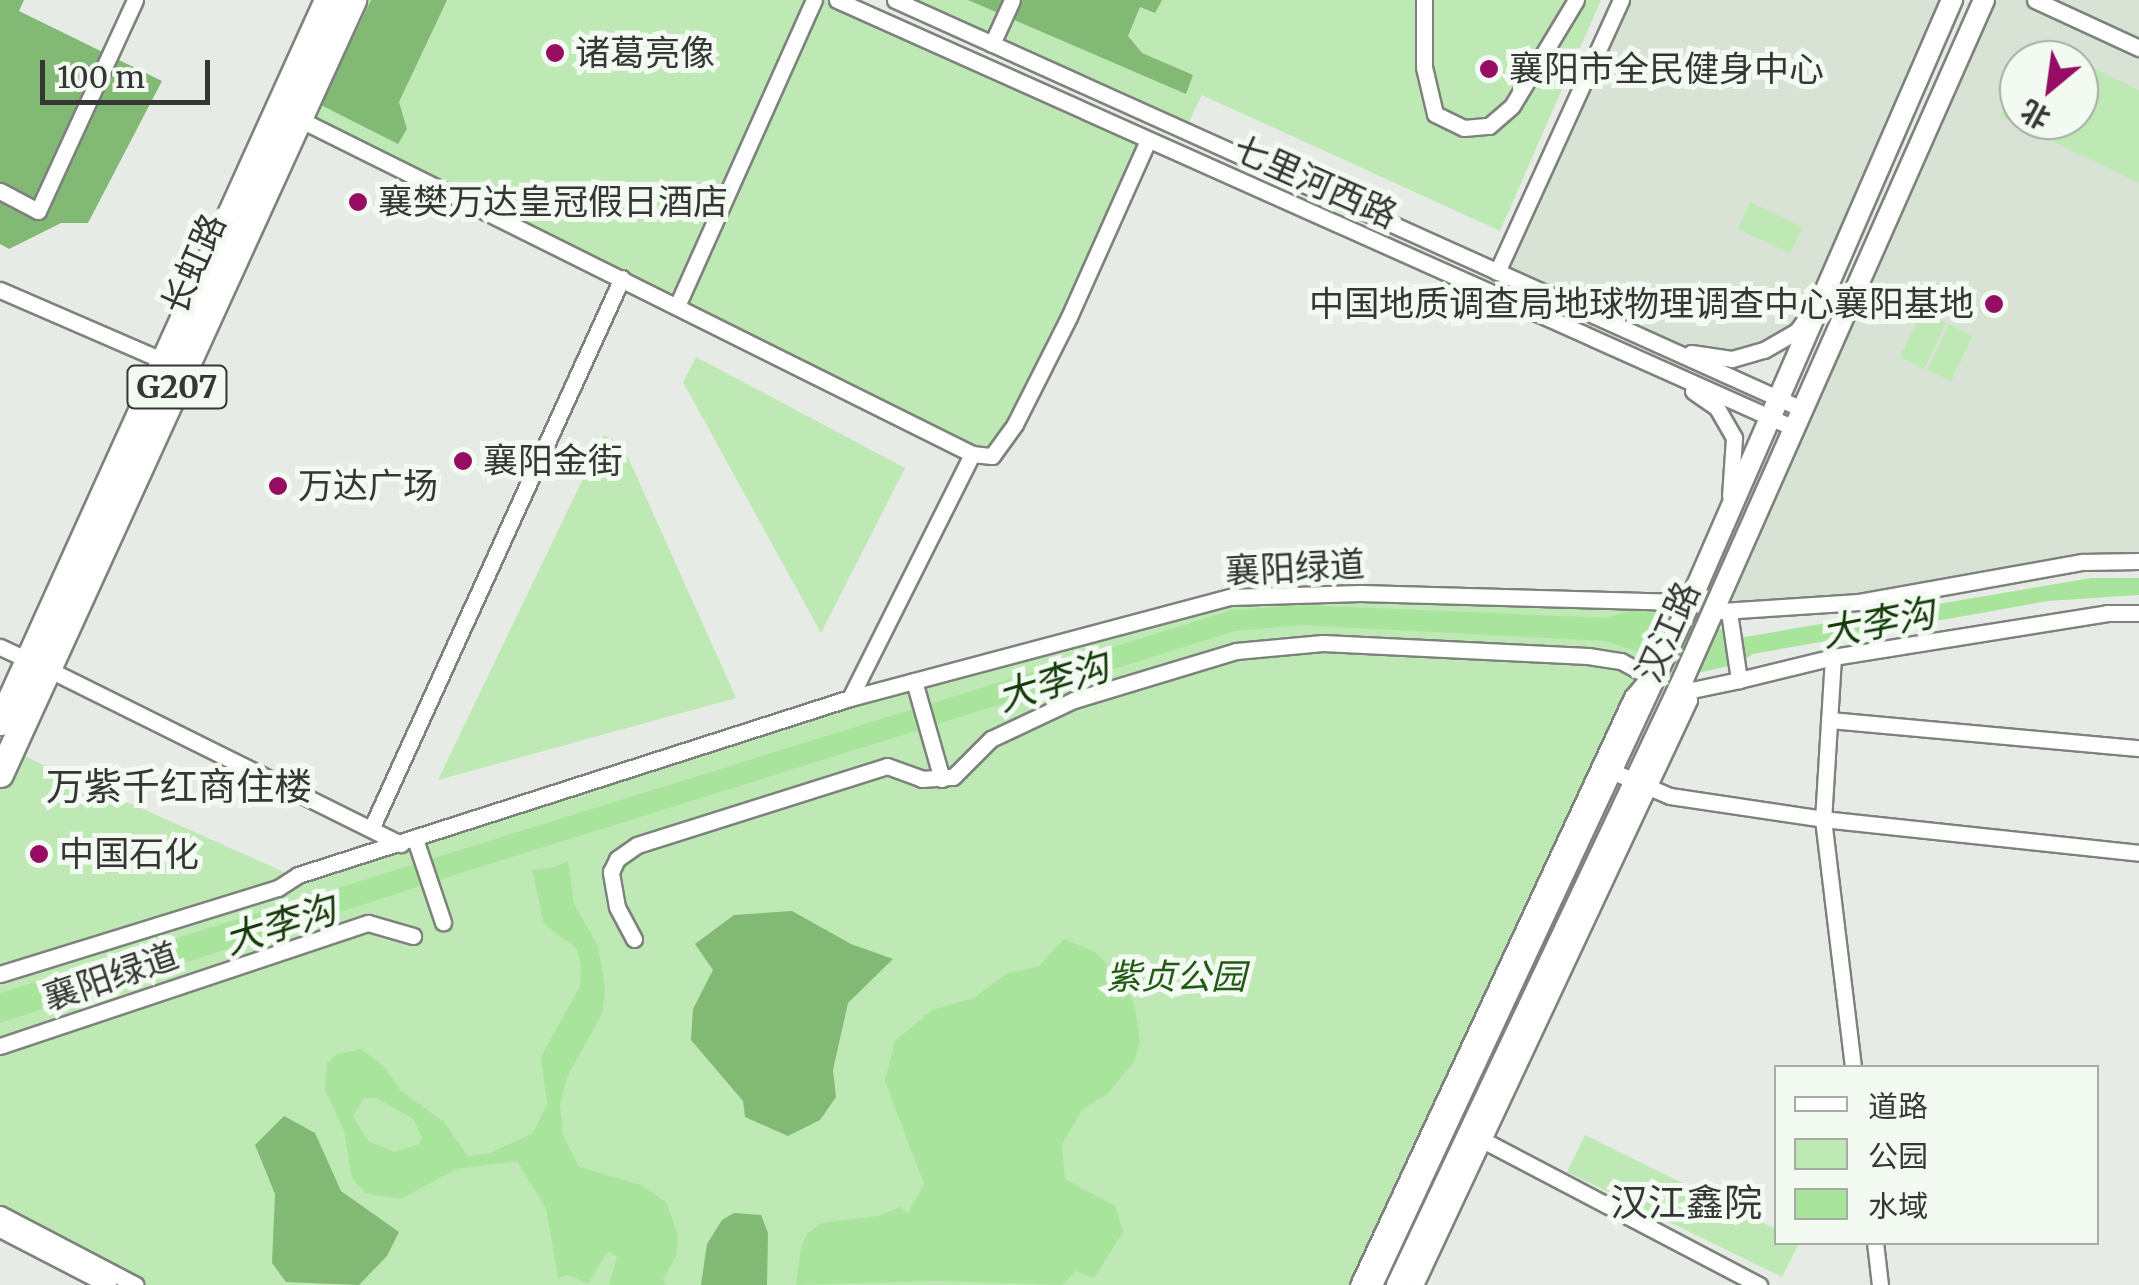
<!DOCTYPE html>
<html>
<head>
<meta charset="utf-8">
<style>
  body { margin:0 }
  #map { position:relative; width:2139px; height:1285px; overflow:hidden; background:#e6ece5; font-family:Merriweather,"Noto Sans SC",serif }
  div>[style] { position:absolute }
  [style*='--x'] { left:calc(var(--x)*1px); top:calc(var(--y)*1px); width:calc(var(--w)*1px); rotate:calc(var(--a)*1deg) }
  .built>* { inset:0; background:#d8e3d6 }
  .green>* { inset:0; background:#bee8b4 }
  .forest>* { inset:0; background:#82ba75 }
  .water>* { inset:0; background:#a9e49c }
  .roads { filter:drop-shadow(2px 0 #7d837c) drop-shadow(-2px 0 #7d837c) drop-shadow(0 2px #7d837c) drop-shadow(0 -2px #7d837c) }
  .minor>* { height:15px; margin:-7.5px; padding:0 7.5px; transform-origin:7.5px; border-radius:7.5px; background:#fff }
  .major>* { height:20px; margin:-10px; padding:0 10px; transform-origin:10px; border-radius:10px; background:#fff }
  .highway>* { height:25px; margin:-12.5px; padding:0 12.5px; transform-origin:12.5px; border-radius:12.5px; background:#fff }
  .dots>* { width:28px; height:28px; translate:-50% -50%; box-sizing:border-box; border:5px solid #f3faf2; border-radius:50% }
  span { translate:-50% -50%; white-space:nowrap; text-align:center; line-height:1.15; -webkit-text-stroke:10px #f3faf2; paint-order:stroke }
  .shield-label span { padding:2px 8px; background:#f3faf2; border:2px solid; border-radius:8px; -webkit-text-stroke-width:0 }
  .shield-label { font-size:32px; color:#343734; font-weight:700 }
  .poi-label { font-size:35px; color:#343734 }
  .left { translate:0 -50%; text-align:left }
  .right { translate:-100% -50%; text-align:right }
  .street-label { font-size:35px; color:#343734 }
  .park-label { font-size:35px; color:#235914; font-style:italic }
  .water-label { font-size:38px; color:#143a0a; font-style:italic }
  .neighbourhood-label { font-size:38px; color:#343734 }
  .legend { position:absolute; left:1774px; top:1065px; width:325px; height:180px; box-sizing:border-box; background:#f3faf2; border:2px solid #a7aca6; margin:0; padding:12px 18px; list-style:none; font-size:30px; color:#343734 }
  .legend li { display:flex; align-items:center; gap:20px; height:50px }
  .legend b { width:50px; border:2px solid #a7aca6 }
  .north { position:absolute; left:1999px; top:40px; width:100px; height:100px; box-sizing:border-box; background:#f3faf2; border:2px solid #a7aca6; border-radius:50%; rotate:209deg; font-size:28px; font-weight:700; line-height:40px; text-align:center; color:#343734 }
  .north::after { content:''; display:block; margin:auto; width:35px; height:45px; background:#960d63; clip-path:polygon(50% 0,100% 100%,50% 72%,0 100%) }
  .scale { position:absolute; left:40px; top:60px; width:170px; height:45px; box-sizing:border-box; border:5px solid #343734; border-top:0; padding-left:12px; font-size:30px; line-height:35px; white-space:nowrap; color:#343734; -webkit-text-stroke:8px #f3faf2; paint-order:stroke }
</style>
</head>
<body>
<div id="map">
  <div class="built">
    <i style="clip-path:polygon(1621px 0,1952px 0,1797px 331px,1732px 359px,1672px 350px,1497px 272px)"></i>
    <i style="clip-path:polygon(evenodd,1984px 0,2139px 0,2139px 561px,1859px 602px,1714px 609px,1984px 0,2019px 60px,2079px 60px,2079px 120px,2019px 120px,2019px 60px)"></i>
  </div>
  <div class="green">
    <i style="clip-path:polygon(353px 0,837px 0,1148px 140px,1069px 317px,992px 456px,299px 119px)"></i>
    <i style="clip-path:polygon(886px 0,1601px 0,1500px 231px,1202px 95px,1182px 136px)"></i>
    <i style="clip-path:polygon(2036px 40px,2077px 60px,2027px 60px)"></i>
    <i style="clip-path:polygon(2079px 61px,2139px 90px,2139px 183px,2000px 116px,2019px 76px,2019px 120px,2079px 120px)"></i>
    <i style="clip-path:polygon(1750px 202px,1803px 227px,1790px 253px,1738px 229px)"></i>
    <i style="clip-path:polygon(1922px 311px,1946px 323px,1924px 369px,1900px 357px)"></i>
    <i style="clip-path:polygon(1949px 324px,1973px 336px,1951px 381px,1927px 370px)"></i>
    <i style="clip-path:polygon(696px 357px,905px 468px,821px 633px,683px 382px)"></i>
    <i style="clip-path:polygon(604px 435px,622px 444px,736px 698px,438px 780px)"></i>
    <i style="clip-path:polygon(1230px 597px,1690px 602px,1372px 1285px,147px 1285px,0 1210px,0 785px,15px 752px,295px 877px,850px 698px)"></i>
    <i style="clip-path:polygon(1585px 1135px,1776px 1229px,1776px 1242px,1799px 1243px,1782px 1277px,1567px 1172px)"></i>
  </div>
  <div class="forest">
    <i style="clip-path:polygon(0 0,24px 0,19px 11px,162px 81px,88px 223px,61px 223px,9px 249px,0 244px)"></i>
    <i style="clip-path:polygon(371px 0,447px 0,399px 102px,407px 129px,398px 144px,321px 105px)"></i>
    <i style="clip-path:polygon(968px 0,1162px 0,1155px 13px,1140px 7px,1128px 36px,1142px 53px,1193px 75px,1186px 94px)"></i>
    <i style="clip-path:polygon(792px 911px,851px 944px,893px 959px,848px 1003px,833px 1070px,836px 1097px,820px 1120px,788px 1136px,745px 1117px,743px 1101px,691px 1040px,693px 1009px,713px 970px,695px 944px,734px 915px)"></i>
    <i style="clip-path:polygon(284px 1116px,315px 1133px,341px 1191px,399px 1232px,387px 1256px,359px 1285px,286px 1282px,272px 1263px,275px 1194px,255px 1145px)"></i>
    <i style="clip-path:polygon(734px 1213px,761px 1215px,768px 1233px,767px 1285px,701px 1285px,707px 1244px,722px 1220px)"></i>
  </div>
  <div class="water">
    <i style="clip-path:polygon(2091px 578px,2139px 578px,2139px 595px,2048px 601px,1753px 654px,1738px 664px,1701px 672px,1605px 641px,1301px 625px,1235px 631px,448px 877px,0 1023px,0 993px,1232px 610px,1302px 605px,1606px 618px,1637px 609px,1669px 613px,1745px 637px)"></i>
    <i style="clip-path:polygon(evenodd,568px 861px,574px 904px,598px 946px,605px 989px,602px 1014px,568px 1075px,560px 1105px,563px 1135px,579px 1167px,641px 1185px,666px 1202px,678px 1235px,676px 1256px,663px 1279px,666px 1285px,609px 1285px,617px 1257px,608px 1251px,588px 1284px,568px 1275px,558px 1278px,546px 1208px,517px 1161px,456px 1169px,401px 1199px,365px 1193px,352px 1178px,344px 1131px,325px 1090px,327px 1063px,337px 1054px,361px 1049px,384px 1066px,400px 1090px,444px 1122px,468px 1156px,490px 1153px,533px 1133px,547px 1104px,541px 1057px,580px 986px,581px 967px,577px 949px,544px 924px,532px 870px,552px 868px,568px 861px,364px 1098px,376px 1098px,413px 1119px,422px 1137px,419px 1144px,395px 1152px,368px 1141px,353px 1116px,364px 1098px)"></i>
    <i style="clip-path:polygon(1064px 939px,1095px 952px,1124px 982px,1135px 1007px,1140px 1042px,1134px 1062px,1108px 1093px,1082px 1110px,1062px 1144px,1065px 1179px,1115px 1206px,1123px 1232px,1094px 1278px,1076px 1271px,1062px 1285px,935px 1281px,796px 1285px,801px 1247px,807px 1234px,821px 1223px,879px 1216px,900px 1207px,908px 1213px,924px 1184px,885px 1081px,895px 1041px,932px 1010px,974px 998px,1006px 974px,1039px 966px)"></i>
  </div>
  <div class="roads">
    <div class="minor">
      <i style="--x:837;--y:0;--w:1048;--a:24.1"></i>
      <i style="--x:895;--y:0;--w:995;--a:24.27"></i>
      <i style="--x:1424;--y:0;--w:67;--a:90"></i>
      <i style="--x:1424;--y:67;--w:48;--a:76.8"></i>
      <i style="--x:1435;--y:114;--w:32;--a:26"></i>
      <i style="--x:1464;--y:128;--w:25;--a:-5"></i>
      <i style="--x:1489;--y:126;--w:30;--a:-41"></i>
      <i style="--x:1512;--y:106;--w:124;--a:-58.9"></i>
      <i style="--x:2035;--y:0;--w:115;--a:24.8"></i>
      <i style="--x:992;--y:44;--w:48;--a:-65.6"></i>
      <i style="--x:299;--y:119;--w:752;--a:26.46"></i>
      <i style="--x:972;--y:454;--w:20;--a:6"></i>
      <i style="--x:992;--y:456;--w:39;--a:-54"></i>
      <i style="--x:1015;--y:424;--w:120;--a:-63.2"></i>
      <i style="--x:1069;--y:317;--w:194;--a:-65.9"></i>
      <i style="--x:0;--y:191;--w:43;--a:27.8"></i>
      <i style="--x:38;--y:211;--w:232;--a:-65.3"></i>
      <i style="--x:1497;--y:272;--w:299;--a:-65.5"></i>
      <i style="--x:0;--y:290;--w:179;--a:23.4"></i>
      <i style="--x:677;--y:306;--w:335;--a:-65.9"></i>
      <i style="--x:1691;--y:353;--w:41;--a:8.3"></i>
      <i style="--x:1732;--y:359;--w:33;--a:-16"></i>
      <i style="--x:1764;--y:350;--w:38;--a:-30"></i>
      <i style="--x:1797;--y:331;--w:19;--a:-55"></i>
      <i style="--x:1693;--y:391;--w:29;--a:35"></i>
      <i style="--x:1717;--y:408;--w:34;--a:60"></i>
      <i style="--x:1734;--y:438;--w:58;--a:93.9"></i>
      <i style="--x:1722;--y:611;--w:137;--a:-3.8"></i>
      <i style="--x:1859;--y:602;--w:227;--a:-10.2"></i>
      <i style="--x:2082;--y:562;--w:57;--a:-1"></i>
      <i style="--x:1729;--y:612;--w:69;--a:81.6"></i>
      <i style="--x:1739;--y:680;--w:97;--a:-13.7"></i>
      <i style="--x:1833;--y:657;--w:278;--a:-9.1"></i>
      <i style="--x:2107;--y:613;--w:32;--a:0"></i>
      <i style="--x:0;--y:647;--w:31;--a:25"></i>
      <i style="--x:1833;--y:657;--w:162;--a:93.5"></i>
      <i style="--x:1823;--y:819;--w:251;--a:83.1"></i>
      <i style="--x:48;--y:669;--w:394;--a:26.4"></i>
      <i style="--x:914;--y:681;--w:102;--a:74.1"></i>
      <i style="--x:1687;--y:691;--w:53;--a:-11.9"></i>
      <i style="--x:850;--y:698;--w:273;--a:-63.4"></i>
      <i style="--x:1829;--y:720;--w:311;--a:5.2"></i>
      <i style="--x:1602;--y:767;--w:74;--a:23.1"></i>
      <i style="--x:1670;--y:796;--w:155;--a:8.5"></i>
      <i style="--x:1823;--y:819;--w:318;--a:6.1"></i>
      <i style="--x:372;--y:827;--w:603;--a:-65.52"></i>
      <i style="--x:415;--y:839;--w:88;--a:71.4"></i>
      <i style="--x:634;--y:939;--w:36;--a:-118"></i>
      <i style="--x:617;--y:907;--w:36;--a:-100"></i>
      <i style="--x:611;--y:872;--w:14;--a:-65"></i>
      <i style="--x:617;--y:859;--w:24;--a:-35"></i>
      <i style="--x:637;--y:845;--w:262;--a:-17.5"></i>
      <i style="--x:887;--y:766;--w:37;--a:20"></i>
      <i style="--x:922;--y:779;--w:31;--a:-4"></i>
      <i style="--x:953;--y:777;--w:54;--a:-45"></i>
      <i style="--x:991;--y:739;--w:92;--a:-25.2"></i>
      <i style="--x:1074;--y:700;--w:169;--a:-16.8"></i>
      <i style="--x:1236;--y:651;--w:87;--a:-5.3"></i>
      <i style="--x:1323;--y:643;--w:265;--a:2.8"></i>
      <i style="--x:1588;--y:656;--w:33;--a:9"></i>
      <i style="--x:1621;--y:661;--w:31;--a:29"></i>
      <i style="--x:0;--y:974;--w:291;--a:-17.2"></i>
      <i style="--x:278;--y:888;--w:24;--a:-33"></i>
      <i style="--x:298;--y:875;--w:580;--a:-17.78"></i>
      <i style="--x:850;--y:698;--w:393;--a:-14.9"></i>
      <i style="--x:1230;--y:597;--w:130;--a:-1.8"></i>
      <i style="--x:1360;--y:593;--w:330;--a:1.6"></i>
      <i style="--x:0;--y:1046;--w:388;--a:-18.5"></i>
      <i style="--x:368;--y:923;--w:47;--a:16.1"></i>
      <i style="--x:1475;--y:1136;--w:321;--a:27.7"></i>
      <i style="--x:0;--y:1214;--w:153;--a:27.6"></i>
      <i style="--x:0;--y:1229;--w:122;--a:27.4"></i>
      <i style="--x:1875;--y:1242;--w:43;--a:83.4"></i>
      <i style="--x:1358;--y:1285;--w:649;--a:-65.02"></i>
      <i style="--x:1632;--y:697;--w:33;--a:-50"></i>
      <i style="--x:1415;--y:1285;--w:646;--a:-64.9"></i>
      <i style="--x:1689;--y:700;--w:24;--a:-102"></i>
    </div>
    <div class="major">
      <i style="--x:1372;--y:1285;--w:753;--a:-65.03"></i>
      <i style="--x:1690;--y:602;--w:657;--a:-66.48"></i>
      <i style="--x:1397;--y:1285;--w:672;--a:-64.73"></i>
      <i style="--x:1684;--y:677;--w:740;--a:-66.1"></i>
    </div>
    <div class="highway">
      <i style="--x:0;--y:722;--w:793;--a:-65.63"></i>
      <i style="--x:0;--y:774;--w:851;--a:-65.48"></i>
    </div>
  </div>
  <div class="dots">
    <i style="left:555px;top:53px;background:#960d63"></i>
    <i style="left:1489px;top:69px;background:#960d63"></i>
    <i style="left:358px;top:202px;background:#960d63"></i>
    <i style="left:1994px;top:304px;background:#960d63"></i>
    <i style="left:463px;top:461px;background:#960d63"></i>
    <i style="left:278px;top:486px;background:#960d63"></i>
    <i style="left:39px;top:854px;background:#960d63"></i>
  </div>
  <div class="shield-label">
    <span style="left:177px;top:387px">G207</span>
  </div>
  <div class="poi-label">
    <span class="left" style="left:575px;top:53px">诸葛亮像</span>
    <span class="left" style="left:1509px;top:69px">襄阳市全民健身中心</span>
    <span class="left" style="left:378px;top:202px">襄樊万达皇冠假日酒店</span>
    <span class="right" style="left:1974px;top:304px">中国地质调查局地球物理调查中心襄阳基地</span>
    <span class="left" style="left:483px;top:461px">襄阳金街</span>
    <span class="left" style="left:298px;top:486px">万达广场</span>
    <span class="left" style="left:59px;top:854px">中国石化</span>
  </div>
  <div class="street-label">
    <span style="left:1315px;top:182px;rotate:24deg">七里河西路</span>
    <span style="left:194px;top:264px;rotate:-66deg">长虹路</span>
    <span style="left:1295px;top:568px;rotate:-3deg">襄阳绿道</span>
    <span style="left:1668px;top:632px;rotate:-66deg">汉江路</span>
    <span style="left:111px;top:977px;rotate:-19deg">襄阳绿道</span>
  </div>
  <div class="park-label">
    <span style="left:1176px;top:977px">紫贞公园</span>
  </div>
  <div class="water-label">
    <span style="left:1878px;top:623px;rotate:-11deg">大李沟</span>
    <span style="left:1053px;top:682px;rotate:-17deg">大李沟</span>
    <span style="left:280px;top:925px;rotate:-17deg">大李沟</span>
  </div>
  <div class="neighbourhood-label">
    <span style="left:179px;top:787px">万紫千红商住楼</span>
    <span style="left:1686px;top:1203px">汉江鑫院</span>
  </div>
  <ul class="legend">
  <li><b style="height:12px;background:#fff"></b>道路</li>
  <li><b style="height:28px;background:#bee8b4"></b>公园</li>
  <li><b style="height:28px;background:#a9e49c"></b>水域</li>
  </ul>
  <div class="north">北</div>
  <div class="scale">100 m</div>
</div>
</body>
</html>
